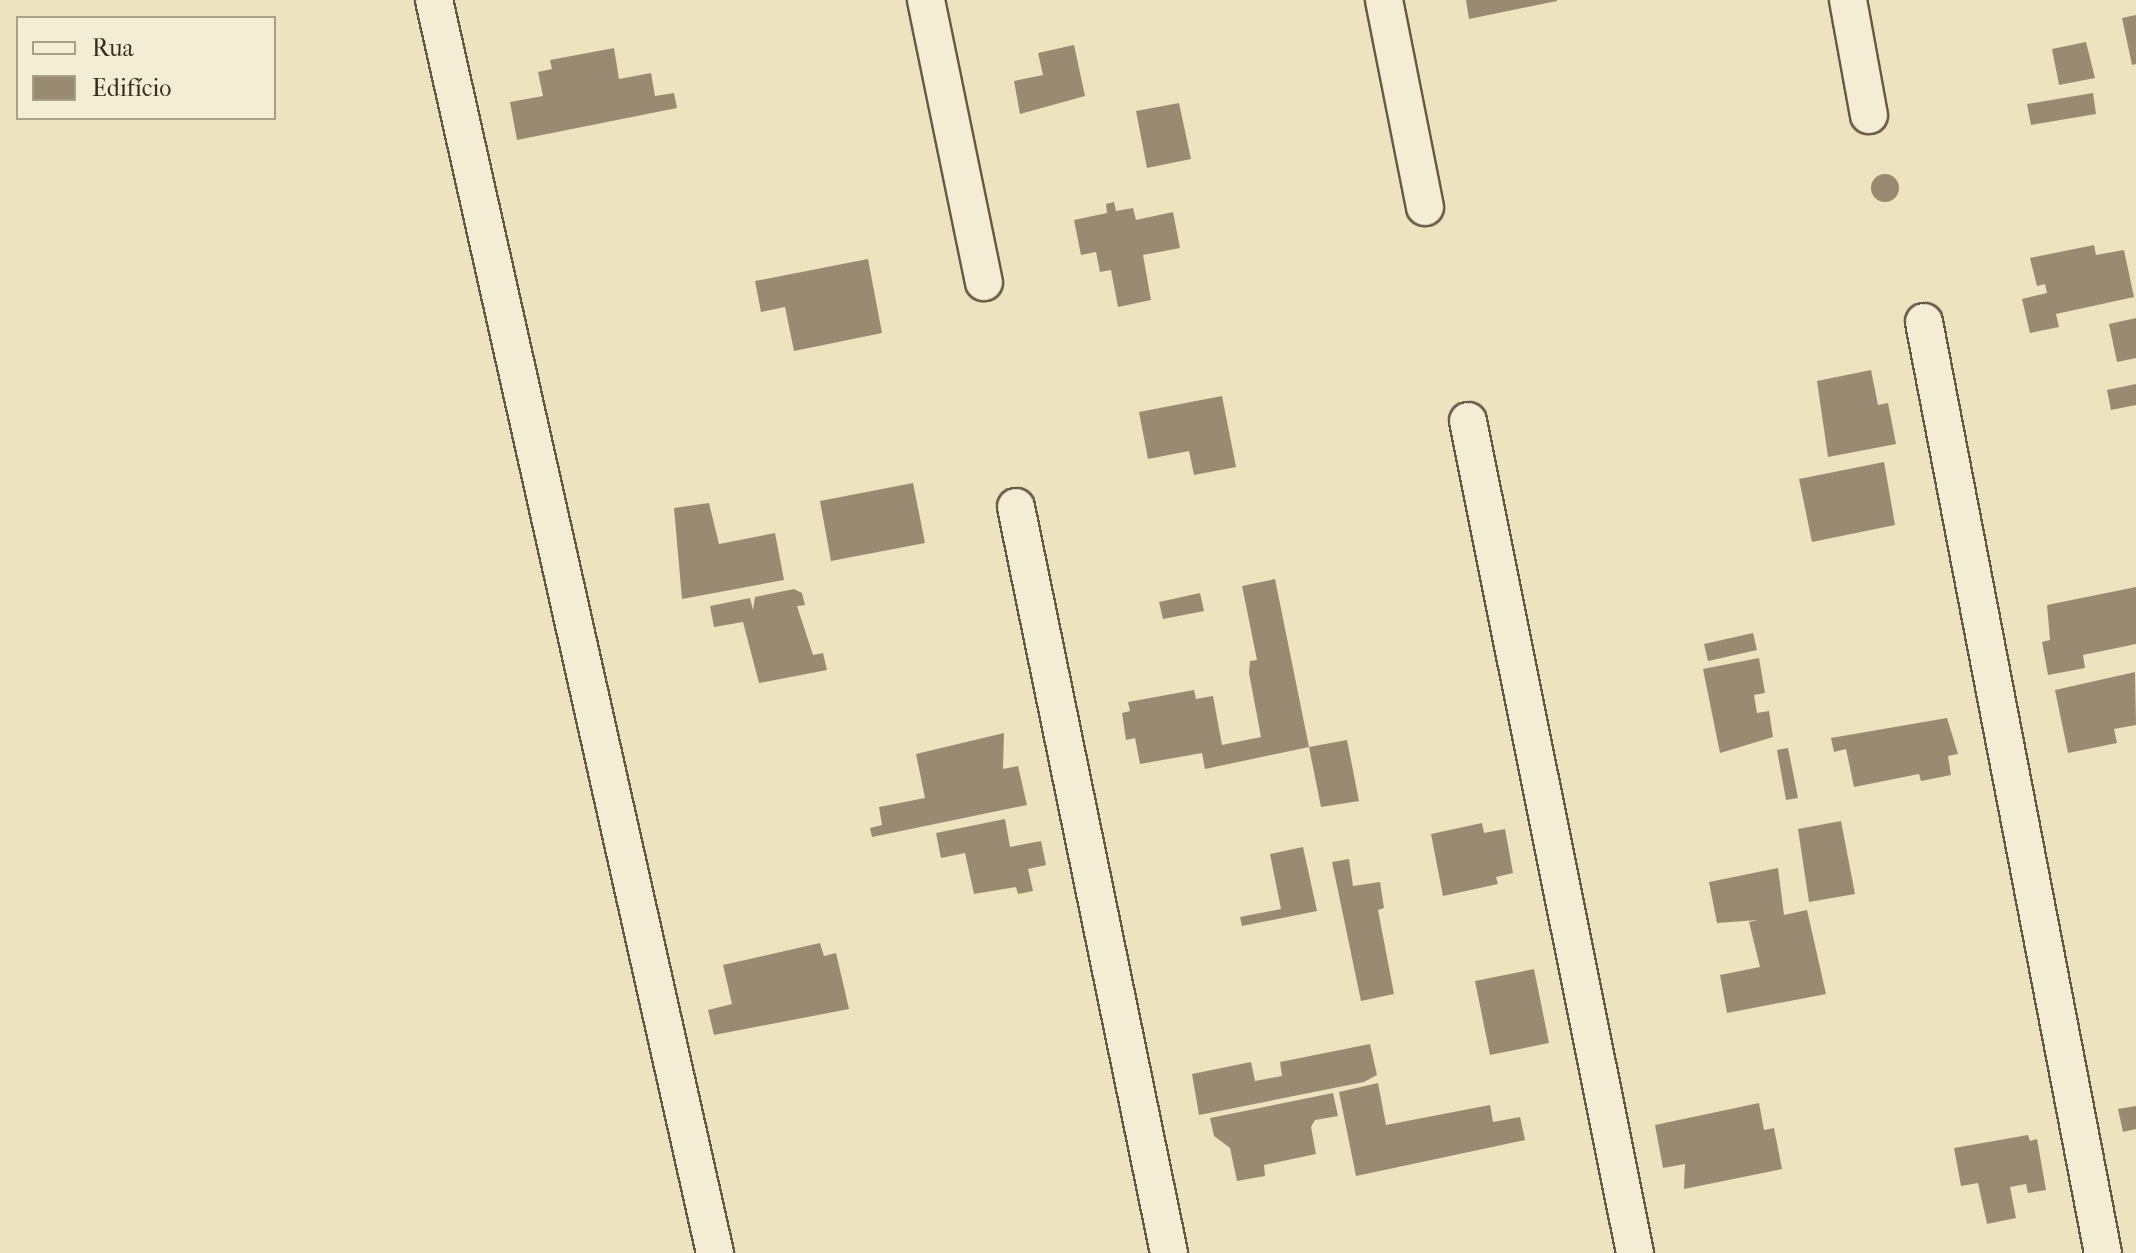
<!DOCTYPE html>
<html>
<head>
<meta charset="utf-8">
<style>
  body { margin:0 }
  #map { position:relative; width:2136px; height:1253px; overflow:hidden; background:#eee3bf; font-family:"IM FELL French Canon",serif }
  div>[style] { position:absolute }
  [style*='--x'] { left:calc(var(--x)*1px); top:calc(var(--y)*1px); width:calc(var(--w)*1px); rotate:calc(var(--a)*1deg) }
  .building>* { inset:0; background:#998b71 }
  .round { border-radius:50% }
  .roads { filter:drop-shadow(2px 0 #685945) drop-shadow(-2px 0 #685945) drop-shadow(0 2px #685945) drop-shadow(0 -2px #685945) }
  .minor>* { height:36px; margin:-18px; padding:0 18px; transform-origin:18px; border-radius:18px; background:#f4edd5 }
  span { translate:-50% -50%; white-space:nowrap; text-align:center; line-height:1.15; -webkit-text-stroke:7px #f4edd5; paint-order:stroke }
  .legend { position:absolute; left:16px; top:16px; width:260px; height:104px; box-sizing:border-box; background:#f4edd5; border:2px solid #aa9f8b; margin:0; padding:10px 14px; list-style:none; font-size:24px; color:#3c2b1c }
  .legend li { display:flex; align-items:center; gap:16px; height:40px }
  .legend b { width:40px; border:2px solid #aa9f8b }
</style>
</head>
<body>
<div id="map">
  <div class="building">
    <i style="clip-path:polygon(1466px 0,1557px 0,1557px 1px,1469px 19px)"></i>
    <i style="clip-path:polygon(2136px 15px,2136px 64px,2132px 65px,2122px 18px)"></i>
    <i style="clip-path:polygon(2086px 42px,2095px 78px,2059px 85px,2052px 49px)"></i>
    <i style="clip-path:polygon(1074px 45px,1085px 96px,1020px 114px,1014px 81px,1043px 75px,1038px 53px)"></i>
    <i style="clip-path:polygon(614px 48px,619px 79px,651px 73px,655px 96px,674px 93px,677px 108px,517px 140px,510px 102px,543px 96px,538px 72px,552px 69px,550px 60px)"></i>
    <i style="clip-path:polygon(2093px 93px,2096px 114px,2031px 125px,2027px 104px)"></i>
    <i style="clip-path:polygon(1179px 103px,1191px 159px,1147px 168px,1136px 111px)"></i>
    <i class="round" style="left:1871px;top:174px;width:28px;height:28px"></i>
    <i style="clip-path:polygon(1114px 202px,1116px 211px,1133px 208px,1136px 220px,1173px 212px,1180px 248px,1143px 255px,1151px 300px,1118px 307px,1111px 270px,1100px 272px,1096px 252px,1081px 255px,1074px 220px,1107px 213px,1106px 204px)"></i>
    <i style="clip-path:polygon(2094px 245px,2096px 255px,2124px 250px,2134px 297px,2056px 314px,2059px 327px,2030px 333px,2022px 299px,2047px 293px,2045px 284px,2037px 286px,2030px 258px)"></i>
    <i style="clip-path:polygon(868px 259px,882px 333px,794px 351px,785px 307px,761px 312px,755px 281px)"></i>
    <i style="clip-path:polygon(2136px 318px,2136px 358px,2117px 362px,2109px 324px)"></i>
    <i style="clip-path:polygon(1871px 370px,1878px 405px,1888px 403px,1896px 444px,1828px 457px,1817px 381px)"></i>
    <i style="clip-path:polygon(2136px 384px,2136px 405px,2111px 410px,2107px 390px)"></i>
    <i style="clip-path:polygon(1222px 396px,1236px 467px,1194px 475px,1189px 451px,1148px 459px,1139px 412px)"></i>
    <i style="clip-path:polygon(1884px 462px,1895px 525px,1812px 542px,1799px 479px)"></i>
    <i style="clip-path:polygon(913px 483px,925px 543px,831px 561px,820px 501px)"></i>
    <i style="clip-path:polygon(709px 503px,719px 544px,775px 533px,784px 580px,682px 599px,674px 508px)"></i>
    <i style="clip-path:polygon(1275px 579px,1309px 747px,1205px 769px,1202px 753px,1140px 764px,1135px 738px,1126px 740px,1122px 713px,1130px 711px,1128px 702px,1194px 690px,1196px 699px,1213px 696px,1222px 745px,1261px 737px,1249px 673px,1250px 661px,1257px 660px,1242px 586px)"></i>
    <i style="clip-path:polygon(2136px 587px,2136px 644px,2083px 655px,2085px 668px,2048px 675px,2042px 642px,2050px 640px,2047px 605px)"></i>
    <i style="clip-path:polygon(794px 589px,802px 593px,805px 605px,797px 606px,813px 655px,823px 653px,827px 670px,759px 683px,743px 622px,714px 627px,710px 606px,750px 598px,753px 610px,755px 597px)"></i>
    <i style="clip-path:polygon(1200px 593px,1204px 611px,1163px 619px,1159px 602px)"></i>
    <i style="clip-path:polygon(1753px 633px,1757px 650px,1708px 661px,1704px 644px)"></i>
    <i style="clip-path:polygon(1759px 658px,1765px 693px,1754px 695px,1757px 713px,1769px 711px,1773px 737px,1720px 753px,1703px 669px)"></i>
    <i style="clip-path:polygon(2135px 672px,2136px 725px,2114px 729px,2117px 743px,2068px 753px,2055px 690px)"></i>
    <i style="clip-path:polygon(1947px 718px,1958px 754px,1948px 756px,1951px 775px,1921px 781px,1919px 774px,1854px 787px,1846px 749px,1834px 752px,1831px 738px)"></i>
    <i style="clip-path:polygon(1004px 733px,1003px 769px,1018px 766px,1027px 805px,872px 837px,870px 828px,882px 825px,879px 807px,925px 798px,916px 754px)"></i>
    <i style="clip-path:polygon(1347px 740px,1359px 801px,1321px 807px,1309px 747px)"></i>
    <i style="clip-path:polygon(1788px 748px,1798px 798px,1786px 800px,1777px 750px)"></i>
    <i style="clip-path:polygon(1005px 819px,1010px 847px,1041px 841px,1046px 865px,1028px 869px,1033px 891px,1018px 894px,1016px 887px,974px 894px,965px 853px,941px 858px,936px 833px)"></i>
    <i style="clip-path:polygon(1841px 821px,1855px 894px,1809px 902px,1798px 829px)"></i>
    <i style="clip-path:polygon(1482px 823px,1484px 833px,1505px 829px,1513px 873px,1496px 877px,1498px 884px,1443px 896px,1431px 834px)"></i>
    <i style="clip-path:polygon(1303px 847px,1317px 911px,1242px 926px,1240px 917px,1281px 909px,1270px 854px)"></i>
    <i style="clip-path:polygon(1349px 859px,1353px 886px,1380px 882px,1384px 908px,1378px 910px,1394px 994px,1361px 1001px,1332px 862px)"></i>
    <i style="clip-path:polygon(1778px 868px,1784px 915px,1807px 910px,1826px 994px,1727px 1013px,1720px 975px,1760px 967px,1749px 922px,1758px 920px,1717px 923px,1709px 882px)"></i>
    <i style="clip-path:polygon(820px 943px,824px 956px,836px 953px,849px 1009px,714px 1035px,708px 1010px,732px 1004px,723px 965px)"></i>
    <i style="clip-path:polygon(1534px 969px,1549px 1043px,1490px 1055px,1475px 981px)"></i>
    <i style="clip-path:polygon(1370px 1044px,1377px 1075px,1364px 1082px,1199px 1115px,1192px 1074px,1251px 1062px,1255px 1081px,1282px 1076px,1280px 1062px)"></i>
    <i style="clip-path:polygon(1378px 1083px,1386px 1125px,1490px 1105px,1493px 1122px,1520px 1117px,1525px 1140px,1356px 1176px,1339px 1092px)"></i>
    <i style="clip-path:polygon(1333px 1093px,1338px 1116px,1315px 1120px,1311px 1127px,1316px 1154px,1264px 1165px,1265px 1176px,1237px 1181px,1230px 1148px,1214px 1136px,1210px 1118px)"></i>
    <i style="clip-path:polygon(1759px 1103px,1764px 1130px,1774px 1128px,1782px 1169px,1684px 1189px,1685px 1164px,1663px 1168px,1655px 1125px)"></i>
    <i style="clip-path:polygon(2136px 1106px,2136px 1129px,2123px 1132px,2118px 1109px)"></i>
    <i style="clip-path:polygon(2028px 1135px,2030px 1141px,2037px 1139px,2046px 1190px,2028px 1193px,2026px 1184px,2010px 1187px,2016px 1218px,1987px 1224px,1978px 1183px,1961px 1186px,1954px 1148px)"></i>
  </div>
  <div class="roads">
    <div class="minor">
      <i style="--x:434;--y:0;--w:1284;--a:77.36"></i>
      <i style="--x:926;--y:0;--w:288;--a:78.4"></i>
      <i style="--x:1384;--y:0;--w:211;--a:78.8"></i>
      <i style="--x:1848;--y:0;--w:117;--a:79.7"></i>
      <i style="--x:1924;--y:322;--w:948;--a:79.12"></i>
      <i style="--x:1468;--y:421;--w:849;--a:78.65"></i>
      <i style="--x:1016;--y:507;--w:762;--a:78.41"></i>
    </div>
  </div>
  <ul class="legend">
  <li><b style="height:10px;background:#f4edd5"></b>Rua</li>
  <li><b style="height:22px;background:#998b71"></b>Edifício</li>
  </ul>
</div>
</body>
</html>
